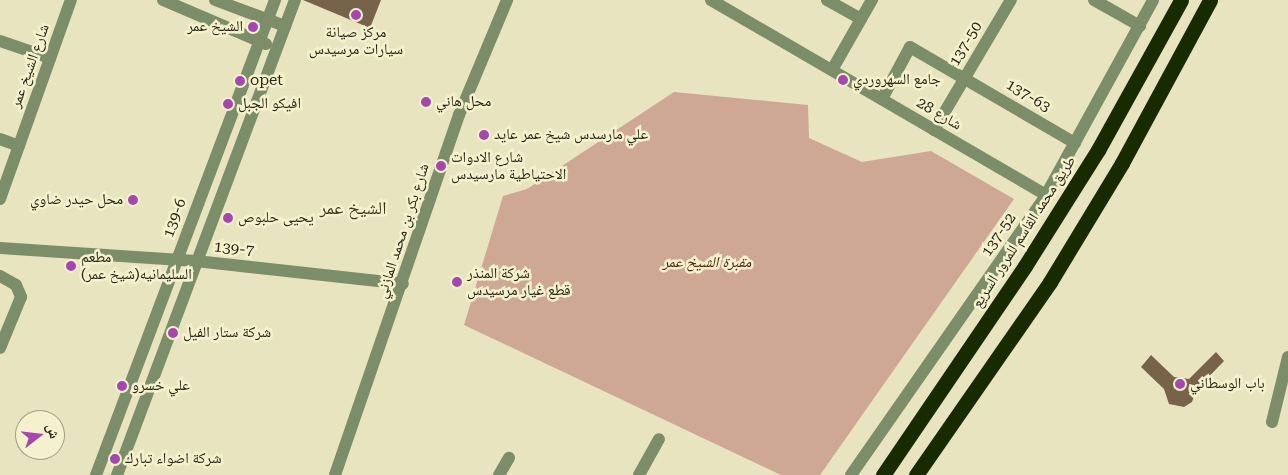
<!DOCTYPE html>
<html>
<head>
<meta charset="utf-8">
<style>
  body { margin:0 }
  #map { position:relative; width:1288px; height:475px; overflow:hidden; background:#e8e4c0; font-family:"Roboto Serif","Noto Naskh Arabic",serif }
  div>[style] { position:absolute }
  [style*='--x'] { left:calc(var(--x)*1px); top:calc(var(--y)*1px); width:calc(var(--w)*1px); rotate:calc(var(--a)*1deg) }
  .green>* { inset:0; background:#cea895 }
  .building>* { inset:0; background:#776349 }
  .minor>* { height:12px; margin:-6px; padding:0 6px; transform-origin:6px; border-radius:6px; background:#7b8d69 }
  .highway>* { height:15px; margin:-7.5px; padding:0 7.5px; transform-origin:7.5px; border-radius:7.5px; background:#182b00 }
  .dots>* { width:14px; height:14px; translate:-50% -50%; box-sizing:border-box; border:2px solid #f5f1cd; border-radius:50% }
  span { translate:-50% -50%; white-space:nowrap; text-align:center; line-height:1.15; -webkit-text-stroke:5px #f5f1cd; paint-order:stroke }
  .poi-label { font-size:15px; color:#262517 }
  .right { translate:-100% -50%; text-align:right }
  .left { translate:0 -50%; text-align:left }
  .street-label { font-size:15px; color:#262517 }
  .park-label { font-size:15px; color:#512309; font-style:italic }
  .quarter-label { font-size:18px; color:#3a3719 }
  .north { position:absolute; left:15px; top:410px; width:50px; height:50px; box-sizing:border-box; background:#f5f1cd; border:1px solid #a29f84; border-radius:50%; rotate:74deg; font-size:14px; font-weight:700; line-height:20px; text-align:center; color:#262517 }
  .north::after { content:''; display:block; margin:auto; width:18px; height:22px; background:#a647af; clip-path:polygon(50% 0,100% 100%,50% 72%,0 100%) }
</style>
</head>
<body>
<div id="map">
  <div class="green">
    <i style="clip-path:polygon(674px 92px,808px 105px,809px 138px,862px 162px,931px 151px,1014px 199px,820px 475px,781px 475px,464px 325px,503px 196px,527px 189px)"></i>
  </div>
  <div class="building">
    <i style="clip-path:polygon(303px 0,381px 0,370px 28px)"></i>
    <i style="clip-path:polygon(1216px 352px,1224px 361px,1196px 390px,1192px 402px,1184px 407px,1169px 404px,1164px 389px,1141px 367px,1151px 355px,1174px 377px,1189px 379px)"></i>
  </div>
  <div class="minor">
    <i style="--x:163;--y:0;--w:112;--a:23.1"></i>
    <i style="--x:215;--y:0;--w:75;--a:20.4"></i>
    <i style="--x:711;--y:0;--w:388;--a:30.2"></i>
    <i style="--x:827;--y:0;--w:39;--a:29"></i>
    <i style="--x:1094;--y:0;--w:53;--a:29.5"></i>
    <i style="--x:0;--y:41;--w:53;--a:18.8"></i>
    <i style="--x:832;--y:70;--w:81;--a:-60.3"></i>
    <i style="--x:882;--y:99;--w:59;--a:-61.7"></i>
    <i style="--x:910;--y:47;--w:191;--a:30.2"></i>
    <i style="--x:934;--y:130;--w:151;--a:-59.4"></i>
    <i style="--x:0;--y:139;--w:20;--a:20"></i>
    <i style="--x:0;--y:199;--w:211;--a:-70.4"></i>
    <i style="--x:0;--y:248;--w:196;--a:3.8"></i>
    <i style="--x:196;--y:261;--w:208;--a:6.3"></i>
    <i style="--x:0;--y:276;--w:18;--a:29"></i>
    <i style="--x:16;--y:285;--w:13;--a:67"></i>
    <i style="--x:21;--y:297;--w:55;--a:112.4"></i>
    <i style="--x:1272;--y:422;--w:67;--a:-76.2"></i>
    <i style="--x:96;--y:475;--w:508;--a:-69.35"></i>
    <i style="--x:117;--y:475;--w:507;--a:-69.46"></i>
    <i style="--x:335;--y:475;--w:381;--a:-71"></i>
    <i style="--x:459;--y:115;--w:125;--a:-67.3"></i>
    <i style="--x:499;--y:475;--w:20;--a:-60"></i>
    <i style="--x:639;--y:475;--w:41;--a:-60.9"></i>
    <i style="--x:851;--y:475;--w:341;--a:-55.1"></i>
    <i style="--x:1046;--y:195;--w:222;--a:-61.2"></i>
  </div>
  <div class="highway">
    <i style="--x:883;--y:475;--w:253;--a:-55.8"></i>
    <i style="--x:1025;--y:266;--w:137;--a:-57.8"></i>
    <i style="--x:1098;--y:150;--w:171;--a:-61"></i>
    <i style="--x:916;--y:475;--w:235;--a:-55.2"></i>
    <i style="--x:1050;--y:282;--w:139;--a:-58.8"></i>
    <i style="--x:1122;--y:163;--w:185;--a:-61.6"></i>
  </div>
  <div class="dots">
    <i style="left:356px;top:15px;background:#a647af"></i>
    <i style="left:253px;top:27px;background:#a647af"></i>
    <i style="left:843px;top:80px;background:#a647af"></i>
    <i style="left:240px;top:81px;background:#a647af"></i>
    <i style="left:426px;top:102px;background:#a647af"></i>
    <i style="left:228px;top:104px;background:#a647af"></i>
    <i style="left:484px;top:135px;background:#a647af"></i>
    <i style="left:441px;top:166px;background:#a647af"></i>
    <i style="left:133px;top:200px;background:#a647af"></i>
    <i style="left:228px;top:218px;background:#a647af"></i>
    <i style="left:71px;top:266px;background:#a647af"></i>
    <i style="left:457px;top:282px;background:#a647af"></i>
    <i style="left:173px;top:333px;background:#a647af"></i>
    <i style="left:1180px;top:384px;background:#a647af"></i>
    <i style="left:122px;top:386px;background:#a647af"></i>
    <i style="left:115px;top:459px;background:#a647af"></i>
  </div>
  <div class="poi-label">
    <span class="right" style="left:243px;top:27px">الشيخ عمر</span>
    <span style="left:356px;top:41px">مركز صيانة<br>سيارات مرسيدس</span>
    <span class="left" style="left:853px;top:80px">جامع السهروردي</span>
    <span class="left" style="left:250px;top:81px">opet</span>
    <span class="left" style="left:436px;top:102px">محل هاني</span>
    <span class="left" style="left:238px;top:104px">افيكو الجبل</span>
    <span class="left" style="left:494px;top:135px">علي مارسدس شيخ عمر عايد</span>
    <span class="left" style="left:451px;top:166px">شارع الادوات<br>الاحتياطية مارسيدس</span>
    <span class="right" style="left:123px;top:200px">محل حيدر ضاوي</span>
    <span class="left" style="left:238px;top:218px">يحيى حلبوص</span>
    <span class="left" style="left:81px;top:266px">مطعم<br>السليمانيه(شيخ عمر)</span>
    <span class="left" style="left:467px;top:282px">شركة المنذر<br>قطع غيار مرسيدس</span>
    <span class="left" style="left:183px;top:333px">شركة ستار الفيل</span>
    <span class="left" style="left:1190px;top:384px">باب الوسطاني</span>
    <span class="left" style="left:132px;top:386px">علي خسرو</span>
    <span class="left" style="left:125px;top:459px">شركة اضواء تبارك</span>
  </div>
  <div class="street-label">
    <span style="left:966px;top:44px;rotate:-59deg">137-50</span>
    <span style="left:30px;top:66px;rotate:-70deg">شارع الشيخ عمر</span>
    <span style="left:1028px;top:96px;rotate:31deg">137-63</span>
    <span style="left:939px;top:114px;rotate:30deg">شارع 28</span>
    <span style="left:175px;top:218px;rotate:-70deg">139-6</span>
    <span style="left:403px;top:231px;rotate:-72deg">شارع بكر بن محمد المازني</span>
    <span style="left:1024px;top:232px;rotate:-57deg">طريق محمد القاسم للمرور السريع</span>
    <span style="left:999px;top:235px;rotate:-56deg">137-52</span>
    <span style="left:234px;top:249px;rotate:6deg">139-7</span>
  </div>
  <div class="park-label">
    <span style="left:707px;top:263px">مقبرة الشيخ عمر</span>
  </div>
  <div class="quarter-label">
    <span style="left:353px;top:208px">الشيخ عمر</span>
  </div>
  <div class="north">ش</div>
</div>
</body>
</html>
